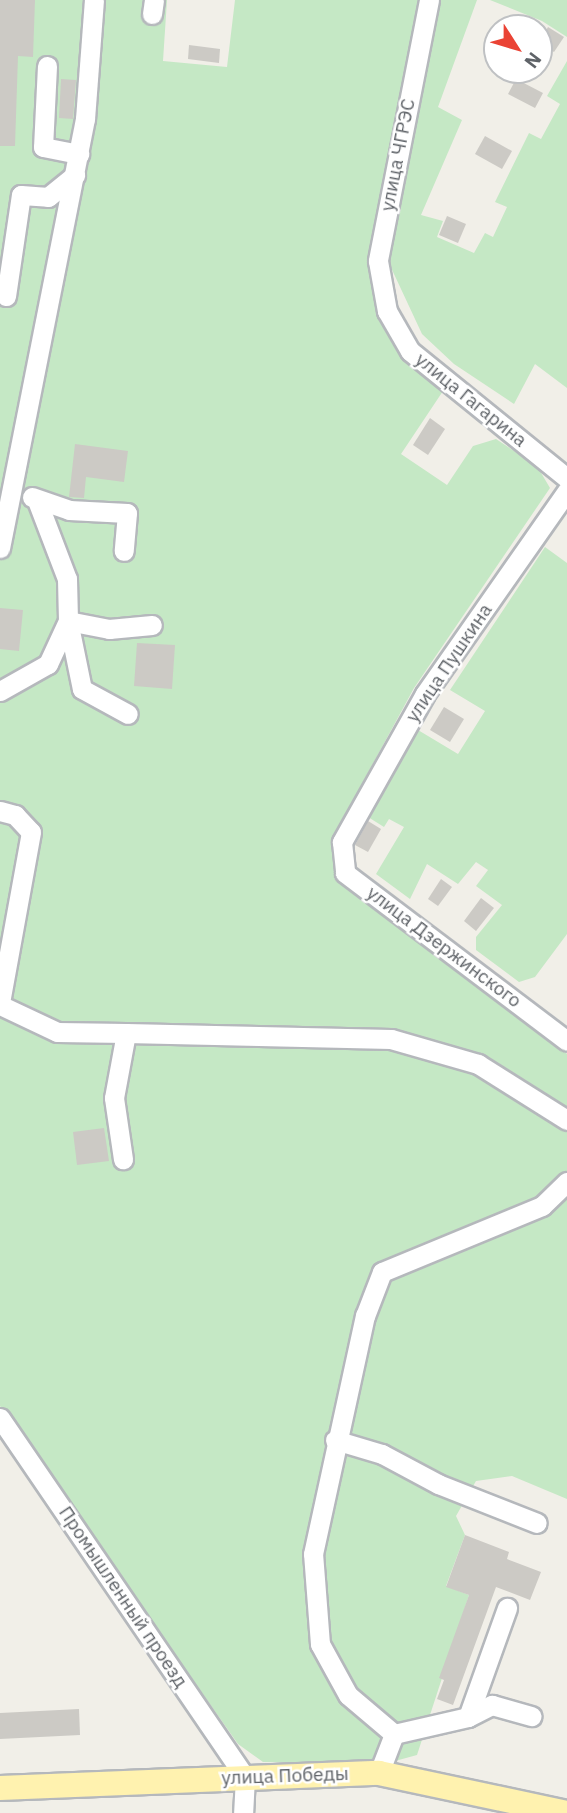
<!DOCTYPE html>
<html>
<head>
<meta charset="utf-8">
<style>
  body { margin:0 }
  #map { position:relative; width:567px; height:1813px; overflow:hidden; background:#f1efe8; font-family:"IBM Plex Sans",sans-serif }
  div>[style] { position:absolute }
  [style*='--x'] { left:calc(var(--x)*1px); top:calc(var(--y)*1px); width:calc(var(--w)*1px); rotate:calc(var(--a)*1deg) }
  .green>* { inset:0; background:#c5e8c5 }
  .building>* { inset:0; background:#cccac5 }
  .roads { filter:drop-shadow(2px 0 #b5b8bc) drop-shadow(-2px 0 #b5b8bc) drop-shadow(0 2px #b5b8bc) drop-shadow(0 -2px #b5b8bc) }
  .minor>* { height:19px; margin:-9.5px; padding:0 9.5px; transform-origin:9.5px; border-radius:9.5px; background:#fff }
  .major>* { height:24px; margin:-12px; padding:0 12px; transform-origin:12px; border-radius:12px; background:#fff2af }
  span { translate:-50% -50%; white-space:nowrap; text-align:center; line-height:1.15; -webkit-text-stroke:5px #fff; paint-order:stroke }
  .street-label { font-size:19px; color:#5f6368 }
  .north { position:absolute; left:483px; top:14px; width:70px; height:70px; box-sizing:border-box; background:#fff; border:2px solid #bfc1c3; border-radius:50%; rotate:127deg; font-size:19px; font-weight:700; line-height:28px; text-align:center; color:#5f6368 }
  .north::after { content:''; display:block; margin:auto; width:24px; height:32px; background:#ea4335; clip-path:polygon(50% 0,100% 100%,50% 72%,0 100%) }
</style>
</head>
<body>
<div id="map">
  <div class="green">
    <i style="clip-path:polygon(0 0,167px 0,163px 61px,227px 67px,235px 0,421px 0,368px 261px,380px 321px,408px 364px,443px 391px,401px 454px,447px 485px,473px 446px,496px 439px,537px 466px,550px 488px,414px 688px,331px 841px,340px 882px,567px 1054px,567px 1499px,512px 1476px,476px 1481px,456px 1516px,465px 1535px,446px 1586px,469px 1595px,417px 1755px,384px 1764px,263px 1762px,238px 1744px,0 1406px)"></i>
    <i style="clip-path:polygon(438px 0,477px 0,438px 107px,462px 120px,421px 215px,443px 221px,437px 237px,474px 253px,485px 233px,493px 237px,507px 207px,495px 202px,529px 133px,541px 139px,560px 104px,547px 96px,567px 61px,567px 388px,535px 364px,514px 404px,454px 364px,422px 334px,387px 259px)"></i>
    <i style="clip-path:polygon(490px 0,567px 0,567px 37px,542px 21px)"></i>
    <i style="clip-path:polygon(545px 547px,567px 563px,567px 934px,535px 977px,519px 982px,476px 950px,476px 937px,502px 905px,476px 886px,488px 870px,476px 862px,458px 884px,427px 864px,410px 899px,376px 874px,404px 827px,389px 819px,384px 827px,368px 817px,418px 730px,458px 754px,485px 711px,450px 690px)"></i>
  </div>
  <div class="building">
    <i style="clip-path:polygon(0 0,35px 0,33px 57px,18px 56px,15px 146px,0 146px)"></i>
    <i style="clip-path:polygon(548px 27px,564px 37px,554px 52px,539px 43px)"></i>
    <i style="clip-path:polygon(189px 45px,220px 49px,219px 63px,188px 59px)"></i>
    <i style="clip-path:polygon(61px 79px,76px 80px,73px 119px,59px 118px)"></i>
    <i style="clip-path:polygon(516px 79px,543px 93px,535px 108px,508px 94px)"></i>
    <i style="clip-path:polygon(485px 136px,512px 151px,502px 169px,475px 154px)"></i>
    <i style="clip-path:polygon(447px 216px,466px 224px,458px 243px,439px 235px)"></i>
    <i style="clip-path:polygon(430px 418px,445px 429px,428px 455px,413px 445px)"></i>
    <i style="clip-path:polygon(75px 444px,128px 451px,124px 482px,86px 477px,84px 498px,69px 497px)"></i>
    <i style="clip-path:polygon(0 608px,23px 610px,19px 651px,0 649px)"></i>
    <i style="clip-path:polygon(137px 643px,175px 645px,172px 689px,134px 686px)"></i>
    <i style="clip-path:polygon(444px 707px,464px 719px,450px 742px,430px 730px)"></i>
    <i style="clip-path:polygon(368px 821px,381px 829px,368px 852px,355px 845px)"></i>
    <i style="clip-path:polygon(441px 879px,452px 887px,438px 906px,428px 899px)"></i>
    <i style="clip-path:polygon(481px 898px,494px 908px,476px 931px,464px 921px)"></i>
    <i style="clip-path:polygon(104px 1128px,109px 1161px,77px 1165px,73px 1132px)"></i>
    <i style="clip-path:polygon(465px 1535px,509px 1552px,507px 1559px,541px 1572px,530px 1600px,496px 1587px,453px 1705px,437px 1699px,444px 1680px,439px 1678px,469px 1595px,446px 1587px)"></i>
    <i style="clip-path:polygon(79px 1709px,80px 1735px,0 1739px,0 1713px)"></i>
  </div>
  <div class="roads">
    <div class="minor">
      <i style="--x:429;--y:0;--w:266;--a:101.1"></i>
      <i style="--x:378;--y:261;--w:51;--a:79.8"></i>
      <i style="--x:387;--y:311;--w:46;--a:60.1"></i>
      <i style="--x:410;--y:351;--w:202;--a:39"></i>
      <i style="--x:152;--y:14;--w:14;--a:-82"></i>
      <i style="--x:47;--y:66;--w:81;--a:92.8"></i>
      <i style="--x:43;--y:147;--w:37;--a:11"></i>
      <i style="--x:6;--y:296;--w:102;--a:-81.6"></i>
      <i style="--x:21;--y:195;--w:27;--a:4"></i>
      <i style="--x:48;--y:197;--w:35;--a:-39"></i>
      <i style="--x:567;--y:491;--w:248;--a:125"></i>
      <i style="--x:425;--y:694;--w:170;--a:119.3"></i>
      <i style="--x:342;--y:842;--w:31;--a:84"></i>
      <i style="--x:345;--y:873;--w:278;--a:37.1"></i>
      <i style="--x:32;--y:497;--w:39;--a:19"></i>
      <i style="--x:69;--y:510;--w:58;--a:3"></i>
      <i style="--x:127;--y:513;--w:38;--a:95"></i>
      <i style="--x:38;--y:503;--w:81;--a:69.1"></i>
      <i style="--x:67;--y:579;--w:42;--a:88.6"></i>
      <i style="--x:68;--y:621;--w:42;--a:11"></i>
      <i style="--x:109;--y:629;--w:43;--a:-5.3"></i>
      <i style="--x:0;--y:548;--w:437;--a:-78.8"></i>
      <i style="--x:85;--y:119;--w:119;--a:-85.7"></i>
      <i style="--x:0;--y:691;--w:55;--a:-29.4"></i>
      <i style="--x:48;--y:664;--w:47;--a:-65.1"></i>
      <i style="--x:68;--y:621;--w:69;--a:78.4"></i>
      <i style="--x:82;--y:689;--w:52;--a:28.5"></i>
      <i style="--x:0;--y:811;--w:16;--a:15"></i>
      <i style="--x:15;--y:815;--w:23;--a:47"></i>
      <i style="--x:31;--y:832;--w:174;--a:100.3"></i>
      <i style="--x:0;--y:1005;--w:63;--a:25.3"></i>
      <i style="--x:57;--y:1032;--w:69;--a:0.8"></i>
      <i style="--x:126;--y:1033;--w:66;--a:100.5"></i>
      <i style="--x:114;--y:1098;--w:62;--a:81.6"></i>
      <i style="--x:126;--y:1033;--w:265;--a:1.3"></i>
      <i style="--x:391;--y:1039;--w:91;--a:16"></i>
      <i style="--x:478;--y:1064;--w:105;--a:32.2"></i>
      <i style="--x:0;--y:1418;--w:435;--a:55.7"></i>
      <i style="--x:245;--y:1777;--w:36;--a:93"></i>
      <i style="--x:335;--y:1440;--w:49;--a:16.6"></i>
      <i style="--x:382;--y:1454;--w:64;--a:28.2"></i>
      <i style="--x:438;--y:1484;--w:106;--a:21.5"></i>
      <i style="--x:468;--y:1717;--w:27;--a:-27"></i>
      <i style="--x:492;--y:1705;--w:41;--a:15.8"></i>
      <i style="--x:394;--y:1734;--w:76;--a:-12.9"></i>
      <i style="--x:468;--y:1717;--w:116;--a:-70.3"></i>
      <i style="--x:379;--y:1773;--w:42;--a:-69"></i>
      <i style="--x:394;--y:1734;--w:60;--a:-139.7"></i>
      <i style="--x:348;--y:1695;--w:58;--a:-118.8"></i>
      <i style="--x:320;--y:1644;--w:90;--a:-94.4"></i>
      <i style="--x:313;--y:1554;--w:244;--a:-77.7"></i>
      <i style="--x:365;--y:1316;--w:47;--a:-68.9"></i>
      <i style="--x:382;--y:1272;--w:173;--a:-22.4"></i>
      <i style="--x:542;--y:1206;--w:35;--a:-44"></i>
    </div>
    <div class="major">
      <i style="--x:0;--y:1788;--w:379;--a:-2.3"></i>
      <i style="--x:379;--y:1773;--w:192;--a:12"></i>
    </div>
  </div>
  <div class="street-label">
    <span style="left:398px;top:155px;rotate:-79deg">улица ЧГРЭС</span>
    <span style="left:471px;top:400px;rotate:39deg">улица Гагарина</span>
    <span style="left:449px;top:663px;rotate:-56deg">улица Пушкина</span>
    <span style="left:444px;top:947px;rotate:37deg">улица Дзержинского</span>
    <span style="left:123px;top:1597px;rotate:56deg">Промышленный проезд</span>
    <span style="left:285px;top:1776px;rotate:-2deg">улица Победы</span>
  </div>
  <div class="north">N</div>
</div>
</body>
</html>
